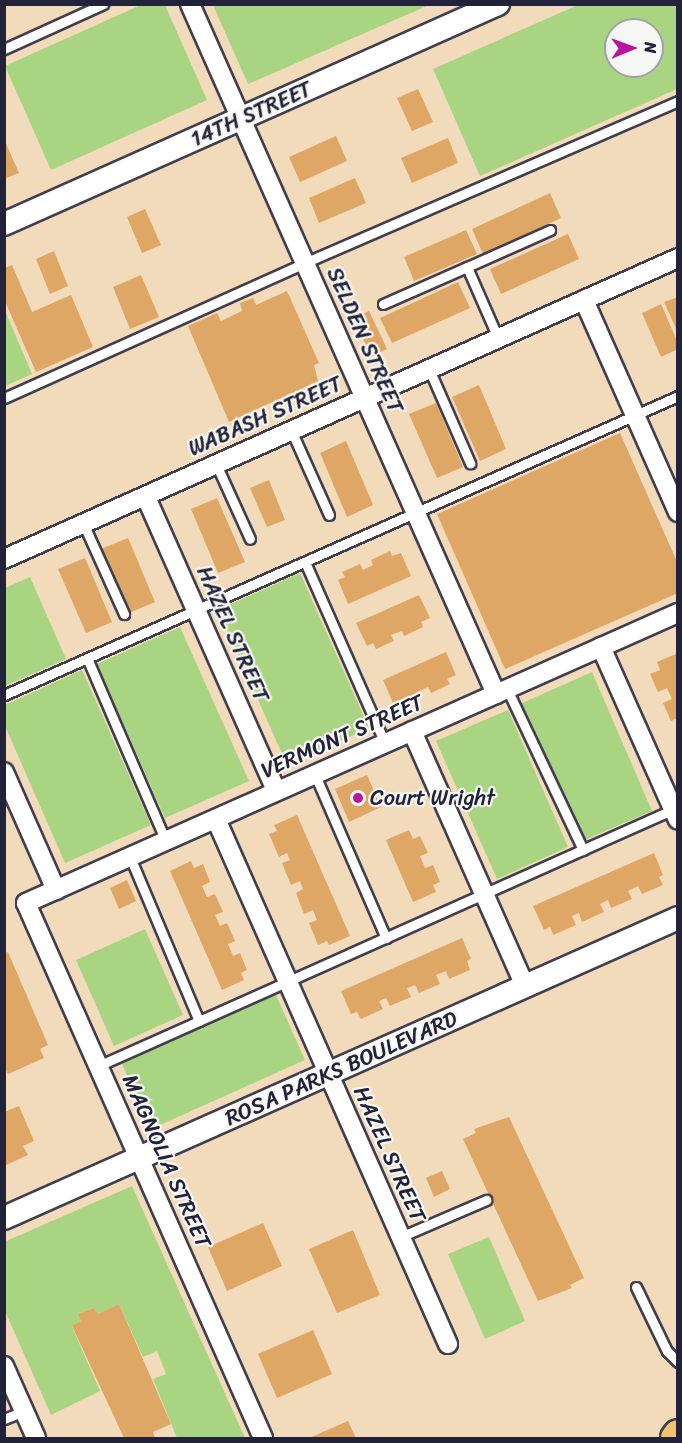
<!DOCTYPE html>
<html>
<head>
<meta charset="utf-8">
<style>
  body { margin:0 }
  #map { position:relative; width:682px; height:1443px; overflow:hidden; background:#f2dbbb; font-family:Sriracha,sans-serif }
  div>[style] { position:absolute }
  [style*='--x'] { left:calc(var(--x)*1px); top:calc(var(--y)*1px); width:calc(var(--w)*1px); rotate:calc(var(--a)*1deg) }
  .green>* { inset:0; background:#a9d582 }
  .building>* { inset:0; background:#dfa765 }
  .roads { filter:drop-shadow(2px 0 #413e4e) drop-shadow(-2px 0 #413e4e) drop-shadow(0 2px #413e4e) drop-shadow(0 -2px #413e4e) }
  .service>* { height:9px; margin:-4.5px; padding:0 4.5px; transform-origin:4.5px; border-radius:4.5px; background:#fff }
  .minor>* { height:18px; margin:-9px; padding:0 9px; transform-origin:9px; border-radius:9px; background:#fff }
  .tertiary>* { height:22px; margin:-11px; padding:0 11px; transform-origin:11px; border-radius:11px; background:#fff }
  .primary>* { height:28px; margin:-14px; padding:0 14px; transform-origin:14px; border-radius:14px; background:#f4c26a }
  .dots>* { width:16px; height:16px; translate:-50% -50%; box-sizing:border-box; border:3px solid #f6f6f2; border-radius:50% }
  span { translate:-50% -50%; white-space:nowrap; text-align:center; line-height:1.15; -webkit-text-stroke:4.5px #f6f6f2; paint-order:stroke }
  .street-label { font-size:22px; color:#22223b }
  .poi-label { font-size:22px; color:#22223b }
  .left { translate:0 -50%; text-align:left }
  .frame { position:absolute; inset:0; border:6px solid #22223b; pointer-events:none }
  .north { position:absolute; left:604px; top:18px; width:60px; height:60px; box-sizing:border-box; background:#f6f6f2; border:2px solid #a1a1a9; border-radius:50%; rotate:89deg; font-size:16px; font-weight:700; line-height:24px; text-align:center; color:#22223b }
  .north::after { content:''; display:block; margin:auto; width:21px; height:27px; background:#b5179e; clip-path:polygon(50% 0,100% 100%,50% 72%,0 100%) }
</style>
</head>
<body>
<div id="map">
  <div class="green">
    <i style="clip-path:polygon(143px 4px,165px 5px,207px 100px,51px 170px,5px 66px)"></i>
    <i style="clip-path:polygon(evenodd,580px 4px,677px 5px,677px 89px,480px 176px,433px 69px,580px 4px,616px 30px,652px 30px,652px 66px,616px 66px,616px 30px)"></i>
    <i style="clip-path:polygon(213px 5px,429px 5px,248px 84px)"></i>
    <i style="clip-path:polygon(4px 308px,32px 374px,5px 386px,4px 386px)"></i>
    <i style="clip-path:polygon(300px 573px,369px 728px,287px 765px,218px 610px)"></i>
    <i style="clip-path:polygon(30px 577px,66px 659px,5px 686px,5px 588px)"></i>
    <i style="clip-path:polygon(180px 627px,249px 781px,165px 818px,97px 664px)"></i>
    <i style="clip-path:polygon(82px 670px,151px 825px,65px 863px,5px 726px,5px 705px)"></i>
    <i style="clip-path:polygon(592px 672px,652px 811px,582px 841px,522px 703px)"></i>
    <i style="clip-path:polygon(508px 710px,568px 847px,497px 879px,436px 741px)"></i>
    <i style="clip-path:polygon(145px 929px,183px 1015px,114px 1046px,76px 960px)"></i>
    <i style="clip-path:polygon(275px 993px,305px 1060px,151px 1129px,121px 1062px)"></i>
    <i style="clip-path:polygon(132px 1186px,245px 1438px,177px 1438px,153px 1379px,166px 1374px,157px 1351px,143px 1357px,119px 1304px,98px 1314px,94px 1308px,78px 1314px,81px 1321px,72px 1327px,100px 1391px,51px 1415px,5px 1311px,4px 1242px)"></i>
    <i style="clip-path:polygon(489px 1237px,525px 1321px,485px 1339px,448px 1254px)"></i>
  </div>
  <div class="building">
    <i style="clip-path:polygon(418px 89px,433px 122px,412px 131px,397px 98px)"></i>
    <i style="clip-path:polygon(336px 136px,347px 161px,300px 182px,289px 157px)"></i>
    <i style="clip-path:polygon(448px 138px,458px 163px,412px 183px,401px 158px)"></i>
    <i style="clip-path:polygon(4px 139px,19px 173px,4px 179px)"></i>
    <i style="clip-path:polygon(355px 178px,366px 203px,319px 223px,309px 198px)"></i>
    <i style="clip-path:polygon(550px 193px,561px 218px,483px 254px,472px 229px)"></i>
    <i style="clip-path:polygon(145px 209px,161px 245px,142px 253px,127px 217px)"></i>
    <i style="clip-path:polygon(466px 230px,477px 254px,414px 281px,404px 257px)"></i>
    <i style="clip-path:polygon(568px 234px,579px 259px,501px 294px,490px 269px)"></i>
    <i style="clip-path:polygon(54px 251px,68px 286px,50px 294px,36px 259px)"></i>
    <i style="clip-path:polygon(12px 265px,32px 312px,71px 295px,93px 347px,36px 372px,4px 299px,4px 268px)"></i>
    <i style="clip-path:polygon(141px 275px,159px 317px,130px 329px,113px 287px)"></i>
    <i style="clip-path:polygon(458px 282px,470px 308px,392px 343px,380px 318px)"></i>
    <i style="clip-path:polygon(287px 291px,319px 363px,314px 365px,318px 381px,229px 422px,188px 326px,217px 313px,221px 321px,242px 311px,240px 303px,253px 298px,256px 305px)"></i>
    <i style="clip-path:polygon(678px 297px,678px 333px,664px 302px)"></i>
    <i style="clip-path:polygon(661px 304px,678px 343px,678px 349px,661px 357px,642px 313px)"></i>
    <i style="clip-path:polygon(369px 311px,387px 349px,371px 357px,354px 318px)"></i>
    <i style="clip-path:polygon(479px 385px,506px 449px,480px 461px,452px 397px)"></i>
    <i style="clip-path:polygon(436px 403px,463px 467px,437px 478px,409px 414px)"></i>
    <i style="clip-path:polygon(620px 433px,678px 564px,678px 593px,505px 669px,437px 514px)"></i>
    <i style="clip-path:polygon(346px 441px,373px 505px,347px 517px,320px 453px)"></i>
    <i style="clip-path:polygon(269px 480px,285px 520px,267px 527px,250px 488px)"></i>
    <i style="clip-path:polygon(217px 498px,245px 562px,218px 573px,191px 509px)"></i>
    <i style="clip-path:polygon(128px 538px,155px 602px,129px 613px,101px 549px)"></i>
    <i style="clip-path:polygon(390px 551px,392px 556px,401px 553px,411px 576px,348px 604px,338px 580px,345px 577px,342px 572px,360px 564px,363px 570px,373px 565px,371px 560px)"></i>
    <i style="clip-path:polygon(85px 558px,112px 622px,86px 633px,58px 569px)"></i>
    <i style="clip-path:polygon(419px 595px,430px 618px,421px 622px,423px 627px,404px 636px,402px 631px,391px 635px,394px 641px,376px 649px,373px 643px,367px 646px,356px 623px)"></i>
    <i style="clip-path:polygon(446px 652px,456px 675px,447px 679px,450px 684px,431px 693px,428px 687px,418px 692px,420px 698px,402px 706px,400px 700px,393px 703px,383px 680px)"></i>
    <i style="clip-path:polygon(678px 653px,678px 718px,671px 721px,663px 703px,672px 699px,667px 688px,658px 692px,650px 674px,660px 670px,657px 662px)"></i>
    <i style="clip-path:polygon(367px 775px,381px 807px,349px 822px,335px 789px)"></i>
    <i style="clip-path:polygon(297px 815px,350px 936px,329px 945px,327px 941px,318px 945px,309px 923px,317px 920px,313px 910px,304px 914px,296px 893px,303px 889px,300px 881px,291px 885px,282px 863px,290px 860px,287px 853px,279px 857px,269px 834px,277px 831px,274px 825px)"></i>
    <i style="clip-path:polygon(409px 830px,413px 839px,420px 836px,428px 853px,420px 856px,425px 868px,433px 865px,440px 882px,433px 885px,436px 892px,413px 902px,386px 840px)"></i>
    <i style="clip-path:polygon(654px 853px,663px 875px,659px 877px,663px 885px,642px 894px,638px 886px,628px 891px,632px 899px,611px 908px,608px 900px,600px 904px,604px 912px,582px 922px,579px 913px,572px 916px,576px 925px,553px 935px,550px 927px,544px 930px,533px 906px)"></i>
    <i style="clip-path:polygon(191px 861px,194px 868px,203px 864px,210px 882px,202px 886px,207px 897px,215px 894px,223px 912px,215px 915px,220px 926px,227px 923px,235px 941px,228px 944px,233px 956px,240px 953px,247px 970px,241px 973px,244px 980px,222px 990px,170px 871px)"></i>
    <i style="clip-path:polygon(127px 880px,136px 901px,119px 909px,110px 888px)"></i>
    <i style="clip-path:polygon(462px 938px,471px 959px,467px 961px,470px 970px,449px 979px,446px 971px,436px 975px,440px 984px,419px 993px,415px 985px,407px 988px,411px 997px,390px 1006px,386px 998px,379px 1001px,383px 1009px,361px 1019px,357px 1012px,351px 1014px,341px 991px)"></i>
    <i style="clip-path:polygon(8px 952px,48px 1045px,40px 1049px,44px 1058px,8px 1074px,4px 1066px,4px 953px)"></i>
    <i style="clip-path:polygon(19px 1106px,34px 1141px,23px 1146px,28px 1155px,4px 1166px,4px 1112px)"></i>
    <i style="clip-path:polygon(509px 1117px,584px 1278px,570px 1285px,572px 1288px,538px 1301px,463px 1139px,476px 1133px,474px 1129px)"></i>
    <i style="clip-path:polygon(442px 1171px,450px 1189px,434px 1197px,426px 1178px)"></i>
    <i style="clip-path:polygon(263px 1223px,282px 1266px,227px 1291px,208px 1247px)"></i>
    <i style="clip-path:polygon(353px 1230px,380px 1295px,337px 1313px,309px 1249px)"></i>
    <i style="clip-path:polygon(119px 1304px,171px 1424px,153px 1432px,155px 1438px,124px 1438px,72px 1326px,81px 1321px,78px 1314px,94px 1308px,98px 1314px)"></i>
    <i style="clip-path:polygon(313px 1330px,332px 1374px,277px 1398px,258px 1354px)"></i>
    <i style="clip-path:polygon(348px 1421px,356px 1438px,309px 1438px)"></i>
  </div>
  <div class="roads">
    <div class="service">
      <i style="--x:4;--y:49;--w:109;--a:-24.4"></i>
      <i style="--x:383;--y:304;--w:92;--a:-23.8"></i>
      <i style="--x:498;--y:338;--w:77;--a:-113.6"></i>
      <i style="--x:467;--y:267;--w:91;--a:-24"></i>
      <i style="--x:429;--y:369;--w:103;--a:66.4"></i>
      <i style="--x:4;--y:398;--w:329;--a:-24.2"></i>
      <i style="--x:304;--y:263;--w:408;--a:-23.4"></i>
      <i style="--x:291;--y:430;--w:93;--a:65.9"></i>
      <i style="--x:216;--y:464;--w:82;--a:65.6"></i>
      <i style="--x:83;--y:523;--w:100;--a:65.7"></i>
      <i style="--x:305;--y:562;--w:198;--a:66.2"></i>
      <i style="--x:87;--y:658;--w:199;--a:66.7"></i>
      <i style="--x:507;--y:689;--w:178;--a:64.7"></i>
      <i style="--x:4;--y:695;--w:737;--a:-23.92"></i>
      <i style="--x:315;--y:775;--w:178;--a:66.5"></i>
      <i style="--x:130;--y:857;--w:178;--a:67.2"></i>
      <i style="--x:98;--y:1066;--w:631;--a:-24.05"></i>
      <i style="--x:400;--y:1237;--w:94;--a:-23.3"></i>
      <i style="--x:636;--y:1287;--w:71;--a:64.2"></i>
      <i style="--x:667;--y:1351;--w:16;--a:45"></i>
      <i style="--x:4;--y:1419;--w:22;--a:-22"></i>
    </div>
    <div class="minor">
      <i style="--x:190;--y:4;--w:755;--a:66.08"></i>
      <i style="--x:584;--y:300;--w:232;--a:66.1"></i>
      <i style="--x:146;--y:497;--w:321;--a:66.1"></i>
      <i style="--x:4;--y:559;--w:738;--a:-24.06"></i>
      <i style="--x:601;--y:647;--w:189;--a:66"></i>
      <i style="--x:412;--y:731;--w:279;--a:66.1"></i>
      <i style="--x:4;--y:772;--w:129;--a:66.2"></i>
      <i style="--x:216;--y:819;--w:574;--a:66.16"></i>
      <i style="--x:4;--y:1366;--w:79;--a:66"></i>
      <i style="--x:263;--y:1438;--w:585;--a:-113.89"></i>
      <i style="--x:26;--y:903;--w:714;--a:-23.98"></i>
    </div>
    <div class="tertiary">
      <i style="--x:4;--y:224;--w:541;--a:-24.01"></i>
      <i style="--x:4;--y:1218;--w:738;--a:-23.99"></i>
    </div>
    <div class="primary">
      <i style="--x:675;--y:1438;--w:5;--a:-53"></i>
    </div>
  </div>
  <div class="dots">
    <i style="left:358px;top:798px;background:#b5179e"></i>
  </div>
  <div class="street-label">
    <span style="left:251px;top:114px;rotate:-24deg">14TH STREET</span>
    <span style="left:365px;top:340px;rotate:66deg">SELDEN STREET</span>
    <span style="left:265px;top:416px;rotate:-24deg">WABASH STREET</span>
    <span style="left:233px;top:634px;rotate:66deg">HAZEL STREET</span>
    <span style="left:342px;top:736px;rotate:-24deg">VERMONT STREET</span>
    <span style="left:341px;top:1068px;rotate:-24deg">ROSA PARKS BOULEVARD</span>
    <span style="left:390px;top:1154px;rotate:66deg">HAZEL STREET</span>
    <span style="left:167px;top:1161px;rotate:66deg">MAGNOLIA STREET</span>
  </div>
  <div class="poi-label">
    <span class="left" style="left:370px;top:798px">Court Wright</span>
  </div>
  <div class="frame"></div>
  <div class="north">N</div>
</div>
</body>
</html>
